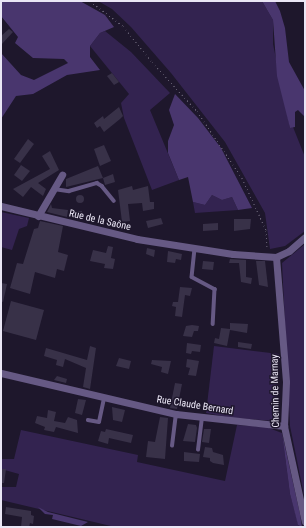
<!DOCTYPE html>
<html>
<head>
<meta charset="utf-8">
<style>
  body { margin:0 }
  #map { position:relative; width:306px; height:528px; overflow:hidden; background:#1e172c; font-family:"Roboto Condensed",sans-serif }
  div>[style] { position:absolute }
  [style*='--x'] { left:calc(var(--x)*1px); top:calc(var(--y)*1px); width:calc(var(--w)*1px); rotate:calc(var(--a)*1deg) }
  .green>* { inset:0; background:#332350 }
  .forest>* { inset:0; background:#49366e }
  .building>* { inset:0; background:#383148 }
  .round { border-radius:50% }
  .path>* { height:1px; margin-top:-0.5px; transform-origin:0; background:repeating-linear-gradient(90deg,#6d677a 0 1px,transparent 0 4px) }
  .service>* { height:3.5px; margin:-1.75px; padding:0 1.75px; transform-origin:1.75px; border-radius:1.75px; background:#665984 }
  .minor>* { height:7px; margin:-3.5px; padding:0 3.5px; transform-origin:3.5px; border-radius:3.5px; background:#665984 }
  span { translate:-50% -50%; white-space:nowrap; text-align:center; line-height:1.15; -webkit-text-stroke:3px #1e172c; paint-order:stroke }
  .street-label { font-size:10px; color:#eae6f5 }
  .frame { position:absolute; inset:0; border:2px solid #eae6f5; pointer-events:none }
</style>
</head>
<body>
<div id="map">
  <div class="green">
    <i style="clip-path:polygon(98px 1px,262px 1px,273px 20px,273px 44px,290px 128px,293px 127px,305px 157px,305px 231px,285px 246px,270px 249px,265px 213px,225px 142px,171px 73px,131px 27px,112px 9px)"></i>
    <i style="clip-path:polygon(105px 31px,131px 52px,170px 93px,150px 110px,179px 180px,152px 190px,124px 118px,121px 103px,129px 94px,90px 46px,100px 33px)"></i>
    <i style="clip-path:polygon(212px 195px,222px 200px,232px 197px,238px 210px,195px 213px,193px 202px,205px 205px)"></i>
    <i style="clip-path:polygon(1px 212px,29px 218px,27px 226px,19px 229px,12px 250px,1px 247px)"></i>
    <i style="clip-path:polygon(305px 244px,305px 500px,290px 426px,282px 263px)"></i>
    <i style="clip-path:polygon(214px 346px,279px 354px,276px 421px,233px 418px,206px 413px)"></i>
    <i style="clip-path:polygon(237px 425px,266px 427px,282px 433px,290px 494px,299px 527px,115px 527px,1px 500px,1px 487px,16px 487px,19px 474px,1px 469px,1px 459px,14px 459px,21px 430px,138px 455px,137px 462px,225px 481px)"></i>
  </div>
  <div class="forest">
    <i style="clip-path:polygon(1px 1px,80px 1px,105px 15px,114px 27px,100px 33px,90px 46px,90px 57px,100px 70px,67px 75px,33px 94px,16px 96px,1px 119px,1px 53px,21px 75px,34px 80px,68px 63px,64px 59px,33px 58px,15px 43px,18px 37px,1px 16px)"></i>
    <i style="clip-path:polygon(262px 1px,275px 1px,280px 11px,285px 28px,289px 62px,305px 91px,305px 117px,298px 110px,295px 112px,295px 127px,290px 128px,277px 76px,273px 20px)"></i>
    <i style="clip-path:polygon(175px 94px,198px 118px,221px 148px,252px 208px,238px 210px,232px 197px,222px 200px,212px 195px,205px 205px,193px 202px,188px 177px,179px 180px,168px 153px,168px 141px,174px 125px,169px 110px)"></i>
    <i style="clip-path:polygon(282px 433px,300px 514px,302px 527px,298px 525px,290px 494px)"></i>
    <i style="clip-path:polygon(38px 507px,48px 512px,88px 522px,81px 526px,52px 519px,53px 515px,45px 514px)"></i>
  </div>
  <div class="building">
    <i style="clip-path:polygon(9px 29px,13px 32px,1px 45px,1px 36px)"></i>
    <i style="clip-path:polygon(112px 73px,119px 82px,114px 85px,107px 76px)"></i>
    <i style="clip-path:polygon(119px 107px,123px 116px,120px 119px,104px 132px,100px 126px,97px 128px,94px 123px,103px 116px,104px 119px)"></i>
    <i style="clip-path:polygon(28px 139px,34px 144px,20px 163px,14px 159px)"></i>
    <i style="clip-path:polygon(104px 145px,111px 161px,100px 166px,94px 149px)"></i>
    <i style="clip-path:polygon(50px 151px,59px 170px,38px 183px,46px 189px,43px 196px,31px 187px,23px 197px,13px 189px,50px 169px,42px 156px)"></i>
    <i style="clip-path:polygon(21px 165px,30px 171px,22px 181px,14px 175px)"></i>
    <i style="clip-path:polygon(98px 166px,103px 178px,113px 174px,115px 182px,105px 185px,103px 178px,66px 187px,66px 179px)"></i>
    <i style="clip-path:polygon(132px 186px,133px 190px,148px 186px,150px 202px,154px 202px,154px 209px,143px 211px,142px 203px,128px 204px,130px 221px,122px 222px,118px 190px)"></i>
    <i class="round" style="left:76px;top:195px;width:8px;height:8px"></i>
    <i style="clip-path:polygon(51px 204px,52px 208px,68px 210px,67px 217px,47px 212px)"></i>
    <i style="clip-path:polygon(76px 211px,82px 211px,81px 220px,75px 219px)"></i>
    <i style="clip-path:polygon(161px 218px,163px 224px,148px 228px,146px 221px)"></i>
    <i style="clip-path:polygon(234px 219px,251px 219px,250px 229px,234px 231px)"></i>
    <i style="clip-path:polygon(40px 221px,63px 226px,58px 252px,68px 255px,64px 271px,57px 269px,55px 278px,35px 272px,30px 294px,10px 288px,17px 263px,23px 264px,34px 229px,38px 228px)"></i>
    <i style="clip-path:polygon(218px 223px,218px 230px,203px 231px,203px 224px)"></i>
    <i style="clip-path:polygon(108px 246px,113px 247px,111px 258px,115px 259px,113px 269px,104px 268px,105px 264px,90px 261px,93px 250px,106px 253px)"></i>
    <i style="clip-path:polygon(147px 248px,155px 250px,154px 257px,146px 254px)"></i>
    <i style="clip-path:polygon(168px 251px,182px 254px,181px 260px,176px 259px,175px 263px,167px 262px)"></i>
    <i style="clip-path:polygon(230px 259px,246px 260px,246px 277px,252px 278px,251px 284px,241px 282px,239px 263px,229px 263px)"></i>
    <i style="clip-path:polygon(203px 261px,214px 262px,213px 270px,202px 269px)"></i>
    <i style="clip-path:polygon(256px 261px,265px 261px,268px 287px,259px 285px)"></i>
    <i style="clip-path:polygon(1px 283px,7px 284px,3px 302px,1px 301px)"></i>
    <i style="clip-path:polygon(180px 287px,192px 288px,190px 296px,185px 295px,182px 317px,175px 316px,176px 307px,172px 306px,173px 302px,178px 302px)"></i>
    <i style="clip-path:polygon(11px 301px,44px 310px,36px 340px,3px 331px)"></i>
    <i style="clip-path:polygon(230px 323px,248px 324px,247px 333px,230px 330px,227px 346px,214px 343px,215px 338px,219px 339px,221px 328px,230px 329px)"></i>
    <i style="clip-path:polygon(192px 325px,199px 326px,198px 331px,194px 331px,192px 337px,183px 336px,186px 326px)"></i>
    <i style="clip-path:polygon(238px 342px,252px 344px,251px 349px,238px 347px)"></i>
    <i style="clip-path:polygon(187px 343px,201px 345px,200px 352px,192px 351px,191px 354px,186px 353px)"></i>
    <i style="clip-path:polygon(90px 346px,96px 348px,90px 389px,83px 387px,86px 368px,65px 359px,63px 367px,56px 365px,57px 360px,44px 356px,46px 348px,87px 360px)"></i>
    <i style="clip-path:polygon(119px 358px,131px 361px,129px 369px,116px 366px)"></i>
    <i style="clip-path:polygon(187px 359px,199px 361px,196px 376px,188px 375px,190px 368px,186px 367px)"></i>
    <i style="clip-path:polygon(152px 360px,171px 361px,168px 374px,161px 372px,162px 367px,151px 364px)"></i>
    <i style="clip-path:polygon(57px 376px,67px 379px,66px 383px,54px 380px)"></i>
    <i style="clip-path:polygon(175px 383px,182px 384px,177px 409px,170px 408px)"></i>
    <i style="clip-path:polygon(78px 399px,86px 400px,82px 415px,75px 413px)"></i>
    <i style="clip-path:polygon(112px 407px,125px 410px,122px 422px,113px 420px)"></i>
    <i style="clip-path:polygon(48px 410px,56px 412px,54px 421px,65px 423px,68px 417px,77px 420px,78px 433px,56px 427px,54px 432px,44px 430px,45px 427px,35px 423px,37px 416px,47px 418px)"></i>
    <i style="clip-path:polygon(160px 417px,168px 418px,165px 459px,146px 457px,148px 441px,155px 442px)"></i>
    <i style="clip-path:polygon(188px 424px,196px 425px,197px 428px,195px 442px,183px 441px)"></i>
    <i style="clip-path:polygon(106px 429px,133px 435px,131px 443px,109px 438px,108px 444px,98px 441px,101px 431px,105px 432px)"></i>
    <i style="clip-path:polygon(204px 429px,211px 429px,209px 443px,202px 442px)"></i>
    <i style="clip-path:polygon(205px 447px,212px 448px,213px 452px,223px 455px,224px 465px,213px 463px,210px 461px,210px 458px,203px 457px)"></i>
    <i style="clip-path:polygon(184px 452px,200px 454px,199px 462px,184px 461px)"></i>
    <i style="clip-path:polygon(1px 469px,6px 469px,4px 483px,1px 483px)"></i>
    <i style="clip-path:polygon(6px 507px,31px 511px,31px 515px,34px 516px,33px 524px,30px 523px,29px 527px,21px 527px,22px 517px,5px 514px)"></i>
  </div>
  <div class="path">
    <i style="--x:90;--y:1;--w:41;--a:37.1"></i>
    <i style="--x:123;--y:26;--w:46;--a:51.1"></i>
    <i style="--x:152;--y:62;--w:67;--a:47.4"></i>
    <i style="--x:197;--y:111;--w:81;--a:56.1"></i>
    <i style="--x:242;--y:178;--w:57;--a:65.2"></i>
    <i style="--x:266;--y:230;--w:19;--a:87"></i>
  </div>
  <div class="service">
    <i style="--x:54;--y:189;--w:15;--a:8"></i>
    <i style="--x:69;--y:191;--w:29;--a:-16"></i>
    <i style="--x:97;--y:183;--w:6;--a:31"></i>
    <i style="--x:102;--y:186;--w:19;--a:51"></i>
    <i style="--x:195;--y:249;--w:28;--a:96"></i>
    <i style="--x:192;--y:277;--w:26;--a:28"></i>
    <i style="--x:215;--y:289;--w:35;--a:93"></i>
    <i style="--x:88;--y:420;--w:11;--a:10"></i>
    <i style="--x:99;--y:422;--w:24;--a:-78"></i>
    <i style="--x:172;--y:446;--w:32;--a:-83"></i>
    <i style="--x:198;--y:450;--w:33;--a:-83"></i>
  </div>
  <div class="minor">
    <i style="--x:1;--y:206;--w:140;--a:13.6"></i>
    <i style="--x:137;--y:239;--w:97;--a:8.9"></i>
    <i style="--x:233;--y:254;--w:43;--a:4"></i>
    <i style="--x:276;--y:257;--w:14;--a:-25"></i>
    <i style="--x:289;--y:251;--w:21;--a:-41"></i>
    <i style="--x:38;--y:216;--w:48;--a:-59.7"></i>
    <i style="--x:276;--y:257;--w:125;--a:85.4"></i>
    <i style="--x:286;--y:382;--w:44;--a:92.6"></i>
    <i style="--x:284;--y:426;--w:98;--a:77.7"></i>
    <i style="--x:1;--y:373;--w:180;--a:13.2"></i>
    <i style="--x:176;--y:414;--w:109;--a:6.3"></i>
  </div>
  <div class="street-label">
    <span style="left:100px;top:220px;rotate:13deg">Rue de la Saône</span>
    <span style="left:275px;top:391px;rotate:-91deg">Chemin de Marnay</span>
    <span style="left:195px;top:405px;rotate:9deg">Rue Claude Bernard</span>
  </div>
  <div class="frame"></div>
</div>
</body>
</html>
